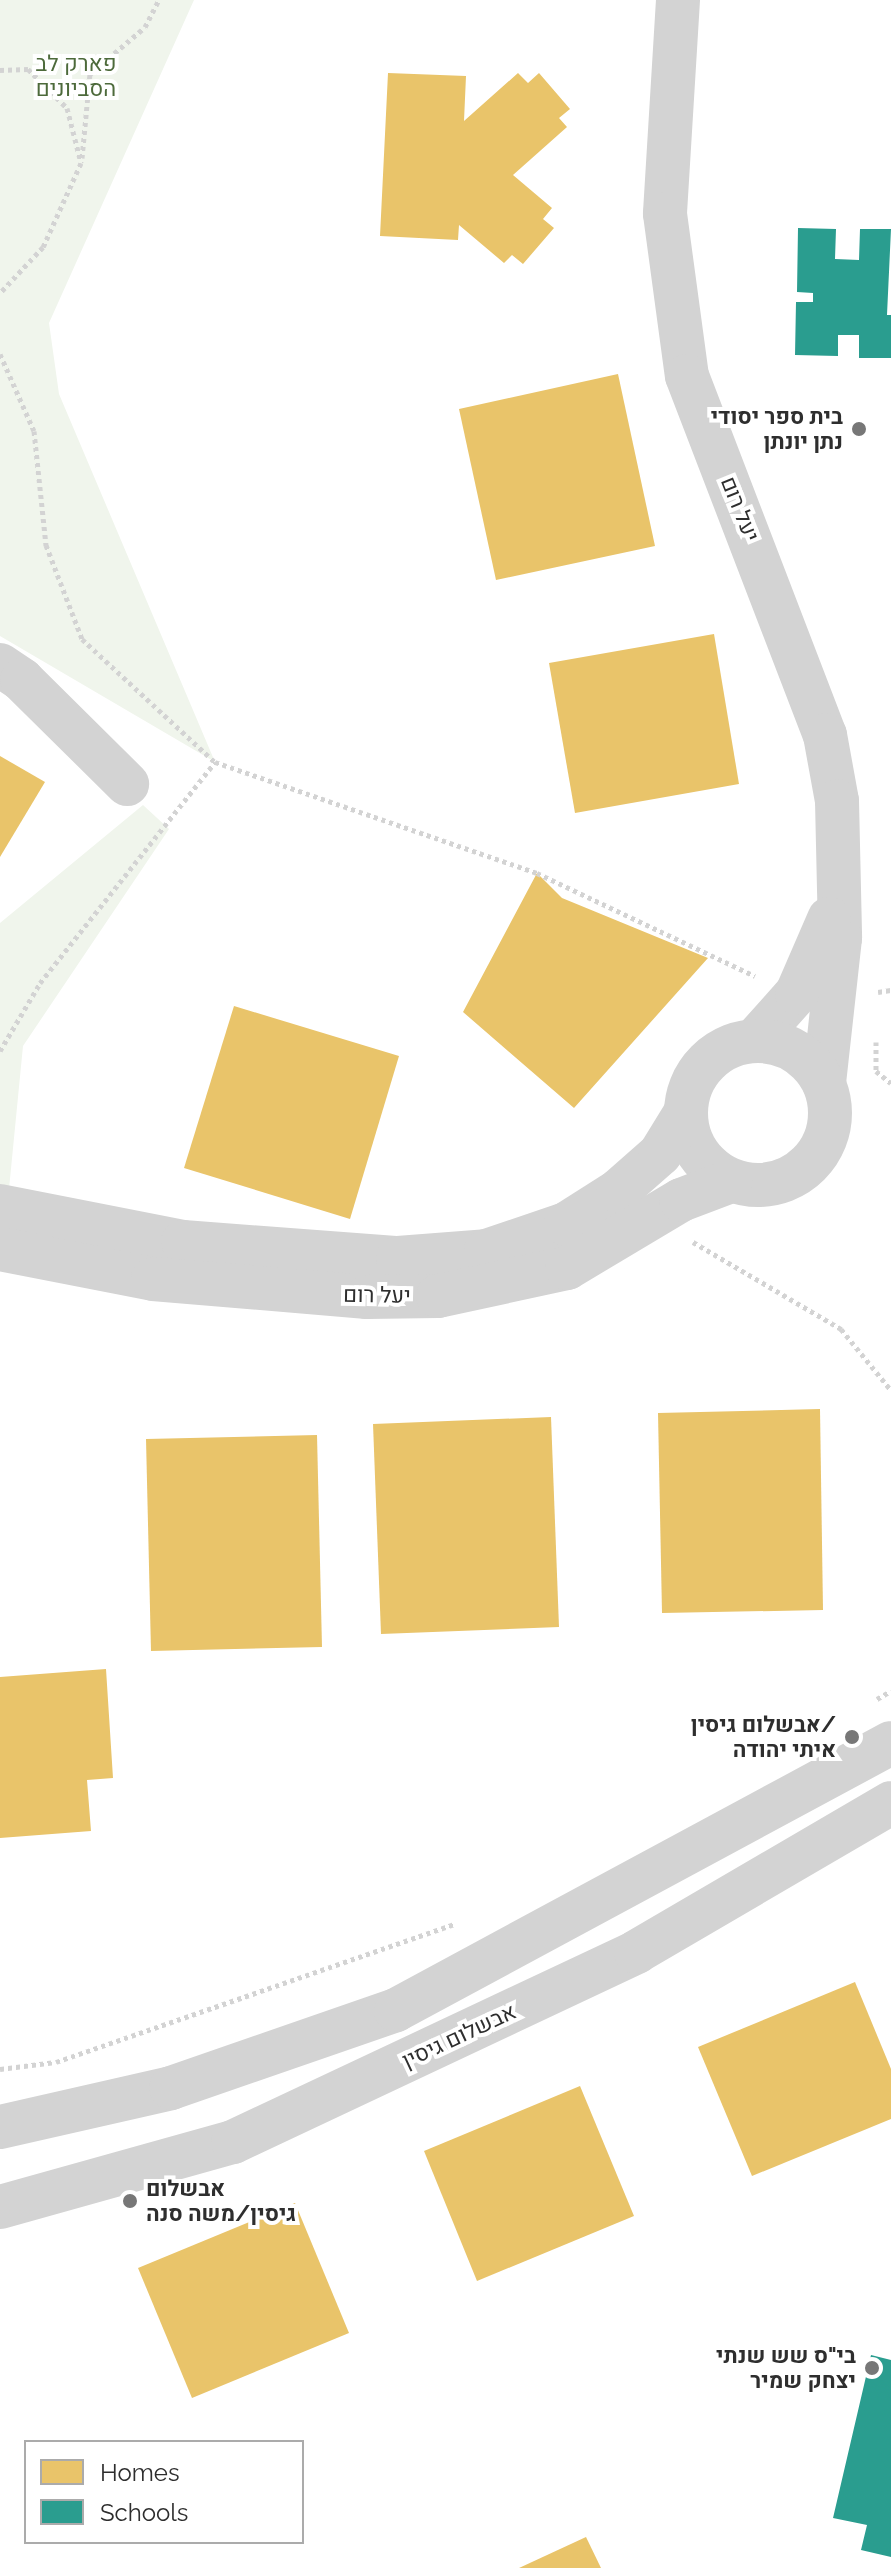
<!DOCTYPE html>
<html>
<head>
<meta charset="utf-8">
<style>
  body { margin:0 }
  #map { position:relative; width:891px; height:2568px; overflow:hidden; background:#fff; font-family:Raleway,Heebo,sans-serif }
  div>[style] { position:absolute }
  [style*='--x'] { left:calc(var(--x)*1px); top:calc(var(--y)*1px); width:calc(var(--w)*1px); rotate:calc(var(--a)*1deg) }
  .green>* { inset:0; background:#f0f5ec }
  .homes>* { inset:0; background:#e9c46a }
  .schools>* { inset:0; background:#2a9d8f }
  .path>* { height:5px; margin-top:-2.5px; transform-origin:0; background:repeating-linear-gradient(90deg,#d3d3d3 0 4px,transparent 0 8px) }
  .minor>* { height:44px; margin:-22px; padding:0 22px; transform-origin:22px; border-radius:22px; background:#d3d3d3 }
  .minor>.ring { margin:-22px; padding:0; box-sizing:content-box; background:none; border:44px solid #d3d3d3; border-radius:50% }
  .dots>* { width:22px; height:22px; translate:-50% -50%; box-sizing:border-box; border:4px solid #fff; border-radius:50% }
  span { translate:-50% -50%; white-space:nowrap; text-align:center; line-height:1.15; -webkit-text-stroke:8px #fff; paint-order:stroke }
  .park-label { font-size:22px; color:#4d6a3b }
  .poi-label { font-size:22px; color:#2e2e2e; font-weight:700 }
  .right { translate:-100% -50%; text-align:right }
  .left { translate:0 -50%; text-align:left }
  .street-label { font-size:22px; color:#2e2e2e }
  .legend { position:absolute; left:24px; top:2440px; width:280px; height:104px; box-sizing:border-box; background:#fff; border:2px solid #ababab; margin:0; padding:10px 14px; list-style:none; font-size:24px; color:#2e2e2e }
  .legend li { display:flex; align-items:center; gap:16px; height:40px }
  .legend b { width:40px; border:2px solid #ababab }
</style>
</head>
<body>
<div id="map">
  <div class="green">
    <i style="clip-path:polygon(0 0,194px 0,49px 323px,59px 394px,215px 762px,0 636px)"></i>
    <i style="clip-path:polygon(143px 805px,169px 829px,23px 1046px,9px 1189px,0 1187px,0 923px)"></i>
  </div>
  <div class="homes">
    <i style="clip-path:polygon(388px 73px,466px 76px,464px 121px,518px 73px,528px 83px,539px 73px,570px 109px,559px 118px,567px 127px,513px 175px,552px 208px,543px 219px,554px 228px,523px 264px,512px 255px,504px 263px,459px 225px,458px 240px,380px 236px)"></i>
    <i style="clip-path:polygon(618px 374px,655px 546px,496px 580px,459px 409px)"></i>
    <i style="clip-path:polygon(714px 634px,739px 784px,575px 813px,549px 663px)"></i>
    <i style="clip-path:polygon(0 756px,45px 782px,0 857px)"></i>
    <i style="clip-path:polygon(537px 873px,562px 898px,708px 958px,574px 1108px,463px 1012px)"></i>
    <i style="clip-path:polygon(234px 1006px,399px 1056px,350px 1219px,184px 1168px)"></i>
    <i style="clip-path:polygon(820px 1409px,823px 1610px,662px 1613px,658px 1413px)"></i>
    <i style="clip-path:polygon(551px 1417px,559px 1627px,381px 1634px,373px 1424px)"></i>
    <i style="clip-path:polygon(317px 1435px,322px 1647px,151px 1651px,146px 1439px)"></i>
    <i style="clip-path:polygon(106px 1669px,113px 1778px,87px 1780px,91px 1831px,0 1838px,0 1677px)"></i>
    <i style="clip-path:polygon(855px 1982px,891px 2069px,891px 2119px,752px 2176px,698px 2047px)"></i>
    <i style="clip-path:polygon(580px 2086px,634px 2216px,477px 2281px,424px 2151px)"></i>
    <i style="clip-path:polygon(295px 2203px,349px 2333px,192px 2398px,138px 2268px)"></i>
    <i style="clip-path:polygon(586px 2537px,601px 2568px,519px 2568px)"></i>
  </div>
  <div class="schools">
    <i style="clip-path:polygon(798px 228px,836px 229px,835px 259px,859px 260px,860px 229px,891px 229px,887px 315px,891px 315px,891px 358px,859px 358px,859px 335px,838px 335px,838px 356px,795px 355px,796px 302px,813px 302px,813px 293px,797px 292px)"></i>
    <i style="clip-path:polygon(871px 2355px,891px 2360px,891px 2557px,861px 2550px,867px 2525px,833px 2518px)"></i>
  </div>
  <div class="path">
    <i style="--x:0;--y:70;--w:28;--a:-2"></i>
    <i style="--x:28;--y:69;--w:55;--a:45"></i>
    <i style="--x:67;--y:108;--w:57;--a:75.7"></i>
    <i style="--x:81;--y:163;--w:92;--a:114.3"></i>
    <i style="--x:43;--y:247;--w:63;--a:133.1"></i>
    <i style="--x:82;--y:158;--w:84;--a:-84.6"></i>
    <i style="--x:90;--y:74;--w:72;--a:-40.5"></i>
    <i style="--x:145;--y:27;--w:30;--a:-63"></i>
    <i style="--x:0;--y:354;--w:84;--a:66.2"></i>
    <i style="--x:34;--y:431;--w:115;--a:84"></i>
    <i style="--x:46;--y:545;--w:101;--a:69"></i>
    <i style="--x:82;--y:639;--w:181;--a:42.8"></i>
    <i style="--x:215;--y:762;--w:341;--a:19"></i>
    <i style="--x:537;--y:873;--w:241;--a:25.3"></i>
    <i style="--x:878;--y:992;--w:13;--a:-9"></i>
    <i style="--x:876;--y:1042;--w:29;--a:90"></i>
    <i style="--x:876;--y:1071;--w:19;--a:39"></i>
    <i style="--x:0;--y:1051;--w:79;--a:-59.5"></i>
    <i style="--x:40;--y:983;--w:282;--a:-51.6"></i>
    <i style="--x:693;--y:1242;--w:172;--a:30.4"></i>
    <i style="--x:841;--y:1329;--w:79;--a:50.7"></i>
    <i style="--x:877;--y:1699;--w:16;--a:-30"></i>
    <i style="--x:0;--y:2069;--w:56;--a:-7.1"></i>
    <i style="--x:56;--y:2062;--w:422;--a:-19.1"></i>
  </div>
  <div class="minor">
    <i style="--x:678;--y:0;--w:214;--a:93.5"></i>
    <i style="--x:665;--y:214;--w:163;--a:82.3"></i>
    <i style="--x:687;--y:376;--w:385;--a:69"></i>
    <i style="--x:825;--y:735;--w:67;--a:79.7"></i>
    <i style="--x:837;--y:801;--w:137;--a:88.7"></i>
    <i style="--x:840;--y:938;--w:146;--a:96.3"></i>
    <i style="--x:0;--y:665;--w:27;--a:34"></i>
    <i style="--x:22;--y:680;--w:148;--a:44.7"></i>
    <i style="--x:755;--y:1040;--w:63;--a:-48.2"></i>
    <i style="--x:797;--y:993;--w:81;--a:-66.6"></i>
    <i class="ring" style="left:686px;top:1041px;width:100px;height:100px"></i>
    <i style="--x:0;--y:1206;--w:187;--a:11.1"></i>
    <i style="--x:183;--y:1242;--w:216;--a:4.3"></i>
    <i style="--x:398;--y:1258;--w:88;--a:-4.5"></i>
    <i style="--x:486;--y:1251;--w:84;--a:-18.6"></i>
    <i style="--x:566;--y:1224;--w:62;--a:-32.4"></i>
    <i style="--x:618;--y:1191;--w:56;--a:-41.4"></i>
    <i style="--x:660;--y:1154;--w:46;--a:-58.4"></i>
    <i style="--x:0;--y:1249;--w:156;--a:11.1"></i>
    <i style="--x:153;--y:1279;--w:215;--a:4.8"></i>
    <i style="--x:367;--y:1297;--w:71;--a:-0.8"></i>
    <i style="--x:438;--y:1296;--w:132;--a:-12.2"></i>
    <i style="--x:567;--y:1268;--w:133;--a:-30.8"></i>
    <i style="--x:681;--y:1200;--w:53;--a:-20.8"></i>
    <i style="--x:0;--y:2127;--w:175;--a:-12.8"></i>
    <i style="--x:171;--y:2088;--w:238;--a:-19.1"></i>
    <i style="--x:396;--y:2010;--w:562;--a:-28.34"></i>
    <i style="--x:0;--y:2207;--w:242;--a:-15.6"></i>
    <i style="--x:233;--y:2142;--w:446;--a:-25.2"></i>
    <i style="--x:636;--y:1952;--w:295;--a:-30.3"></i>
  </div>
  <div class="dots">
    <i style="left:859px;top:429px;background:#777"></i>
    <i style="left:852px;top:1737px;background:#777"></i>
    <i style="left:130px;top:2201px;background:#777"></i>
    <i style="left:872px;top:2368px;background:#777"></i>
  </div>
  <div class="park-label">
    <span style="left:76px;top:76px">פארק לב<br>הסביונים</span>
  </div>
  <div class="poi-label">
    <span class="right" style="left:843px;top:429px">בית ספר יסודי<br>נתן יונתן</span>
    <span class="right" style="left:836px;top:1737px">אבשלום גיסין/<br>איתי יהודה</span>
    <span class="left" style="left:146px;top:2201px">אבשלום<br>גיסין/משה סנה</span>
    <span class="right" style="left:856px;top:2368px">בי"ס שש שנתי<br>יצחק שמיר</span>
  </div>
  <div class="street-label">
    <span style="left:740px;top:509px;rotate:68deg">יעל רום</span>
    <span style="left:377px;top:1295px;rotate:1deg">יעל רום</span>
    <span style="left:459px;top:2036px;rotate:-25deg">אבשלום גיסין</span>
  </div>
  <ul class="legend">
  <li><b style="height:22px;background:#e9c46a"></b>Homes</li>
  <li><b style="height:22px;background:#2a9d8f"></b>Schools</li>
  </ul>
</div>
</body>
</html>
